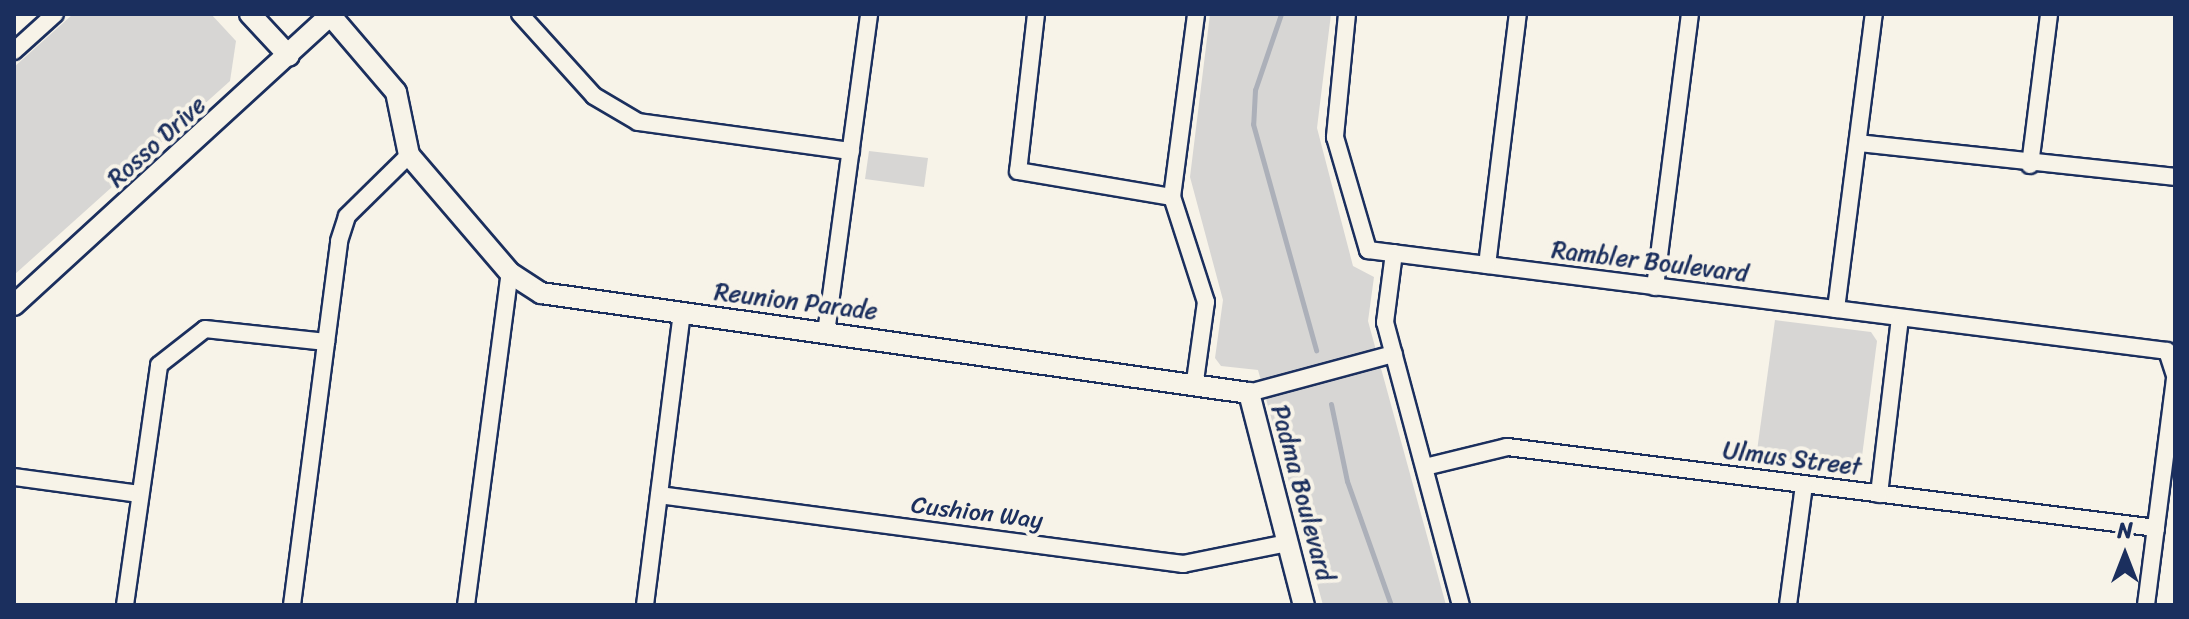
<!DOCTYPE html>
<html>
<head>
<meta charset="utf-8">
<style>
  body { margin:0 }
  #map { position:relative; width:2189px; height:619px; overflow:hidden; background:#f7f3e8; font-family:Sriracha,sans-serif }
  div>[style] { position:absolute }
  [style*='--x'] { left:calc(var(--x)*1px); top:calc(var(--y)*1px); width:calc(var(--w)*1px); rotate:calc(var(--a)*1deg) }
  .green>* { inset:0; background:#d7d6d4 }
  .stream>* { height:5px; margin:-2.5px; padding:0 2.5px; transform-origin:2.5px; border-radius:2.5px; background:#acb0b9 }
  .roads { filter:drop-shadow(2px 0 #1b2f5e) drop-shadow(-2px 0 #1b2f5e) drop-shadow(0 2px #1b2f5e) drop-shadow(0 -2px #1b2f5e) }
  .minor>* { height:16px; margin:-8px; padding:0 8px; transform-origin:8px; border-radius:8px; background:#f7f3e8 }
  .tertiary>* { height:20px; margin:-10px; padding:0 10px; transform-origin:10px; border-radius:10px; background:#f7f3e8 }
  span { translate:-50% -50%; white-space:nowrap; text-align:center; line-height:1.15; -webkit-text-stroke:8px #f7f3e8; paint-order:stroke }
  .street-label { font-size:24px; color:#1b2f5e }
  .frame { position:absolute; inset:0; border:16px solid #1b2f5e; pointer-events:none }
  .north { position:absolute; left:2085px; top:515px; width:80px; height:80px; -webkit-text-stroke:6px #f7f3e8; paint-order:stroke; rotate:0deg; font-size:22px; font-weight:700; line-height:32px; text-align:center; color:#1b2f5e }
  .north::after { content:''; display:block; margin:auto; width:28px; height:36px; background:#1b2f5e; clip-path:polygon(50% 0,100% 100%,50% 72%,0 100%) }
</style>
</head>
<body>
<div id="map">
  <div class="green">
    <i style="clip-path:polygon(73px 14px,211px 14px,236px 41px,230px 81px,14px 275px,14px 67px)"></i>
    <i style="clip-path:polygon(1210px 14px,1331px 14px,1317px 128px,1353px 266px,1374px 277px,1368px 321px,1446px 605px,1323px 605px,1258px 370px,1221px 366px,1215px 358px,1223px 300px,1190px 177px)"></i>
    <i style="clip-path:polygon(869px 151px,928px 158px,924px 187px,865px 179px)"></i>
    <i style="clip-path:polygon(1775px 320px,1871px 332px,1877px 341px,1861px 464px,1853px 470px,1756px 458px)"></i>
  </div>
  <div class="stream">
    <i style="--x:1281;--y:14;--w:80;--a:108.9"></i>
    <i style="--x:1255;--y:90;--w:34;--a:93"></i>
    <i style="--x:1253;--y:124;--w:235;--a:74.4"></i>
    <i style="--x:1331;--y:404;--w:79;--a:78.3"></i>
    <i style="--x:1347;--y:481;--w:132;--a:70.5"></i>
  </div>
  <div class="roads">
    <div class="minor">
      <i style="--x:520;--y:14;--w:110;--a:47.9"></i>
      <i style="--x:594;--y:96;--w:51;--a:30.6"></i>
      <i style="--x:638;--y:122;--w:215;--a:7.8"></i>
      <i style="--x:1036;--y:14;--w:158;--a:96.5"></i>
      <i style="--x:1018;--y:171;--w:156;--a:9.6"></i>
      <i style="--x:1347;--y:14;--w:124;--a:95.6"></i>
      <i style="--x:1335;--y:137;--w:118;--a:73.7"></i>
      <i style="--x:1368;--y:250;--w:805;--a:7.2"></i>
      <i style="--x:2167;--y:351;--w:25;--a:72"></i>
      <i style="--x:14;--y:51;--w:55;--a:-42.1"></i>
      <i style="--x:1858;--y:143;--w:319;--a:6.1"></i>
      <i style="--x:2030;--y:165;--w:152;--a:-82.8"></i>
      <i style="--x:1394;--y:253;--w:70;--a:97.4"></i>
      <i style="--x:1385;--y:322;--w:293;--a:75"></i>
      <i style="--x:1487;--y:265;--w:253;--a:-83"></i>
      <i style="--x:1655;--y:287;--w:275;--a:-82.7"></i>
      <i style="--x:1836;--y:309;--w:297;--a:-82.7"></i>
      <i style="--x:826;--y:333;--w:322;--a:-82.3"></i>
      <i style="--x:1195;--y:381;--w:80;--a:-82.1"></i>
      <i style="--x:1206;--y:302;--w:110;--a:-107.9"></i>
      <i style="--x:1172;--y:197;--w:185;--a:-82.5"></i>
      <i style="--x:1249;--y:393;--w:150;--a:-15.1"></i>
      <i style="--x:1425;--y:467;--w:84;--a:-13.7"></i>
      <i style="--x:1507;--y:447;--w:654;--a:7.11"></i>
      <i style="--x:14;--y:477;--w:126;--a:7.7"></i>
      <i style="--x:1879;--y:494;--w:176;--a:-83.2"></i>
      <i style="--x:659;--y:495;--w:529;--a:7.5"></i>
      <i style="--x:1183;--y:564;--w:106;--a:-11.4"></i>
      <i style="--x:125;--y:605;--w:242;--a:-81.9"></i>
      <i style="--x:159;--y:365;--w:58;--a:-38"></i>
      <i style="--x:205;--y:329;--w:122;--a:6.1"></i>
      <i style="--x:292;--y:605;--w:367;--a:-82.6"></i>
      <i style="--x:339;--y:241;--w:26;--a:-72"></i>
      <i style="--x:347;--y:216;--w:87;--a:-44.5"></i>
      <i style="--x:466;--y:605;--w:335;--a:-82.5"></i>
      <i style="--x:645;--y:605;--w:293;--a:-82.8"></i>
      <i style="--x:1788;--y:605;--w:121;--a:-82.4"></i>
      <i style="--x:2146;--y:605;--w:228;--a:-82.7"></i>
    </div>
    <div class="tertiary">
      <i style="--x:250;--y:14;--w:57;--a:47.1"></i>
      <i style="--x:331;--y:16;--w:100;--a:49.5"></i>
      <i style="--x:396;--y:92;--w:64;--a:78.3"></i>
      <i style="--x:409;--y:155;--w:155;--a:49.4"></i>
      <i style="--x:510;--y:273;--w:37;--a:33"></i>
      <i style="--x:541;--y:293;--w:715;--a:8.04"></i>
      <i style="--x:1249;--y:393;--w:219;--a:75.5"></i>
      <i style="--x:14;--y:305;--w:431;--a:-42.5"></i>
    </div>
  </div>
  <div class="street-label">
    <span style="left:157px;top:142px;rotate:-42deg">Rosso Drive</span>
    <span style="left:1650px;top:262px;rotate:7deg">Rambler Boulevard</span>
    <span style="left:796px;top:302px;rotate:7deg">Reunion Parade</span>
    <span style="left:1792px;top:459px;rotate:7deg">Ulmus Street</span>
    <span style="left:1302px;top:493px;rotate:75deg">Padma Boulevard</span>
    <span style="left:977px;top:513px;rotate:7deg">Cushion Way</span>
  </div>
  <div class="frame"></div>
  <div class="north">N</div>
</div>
</body>
</html>
